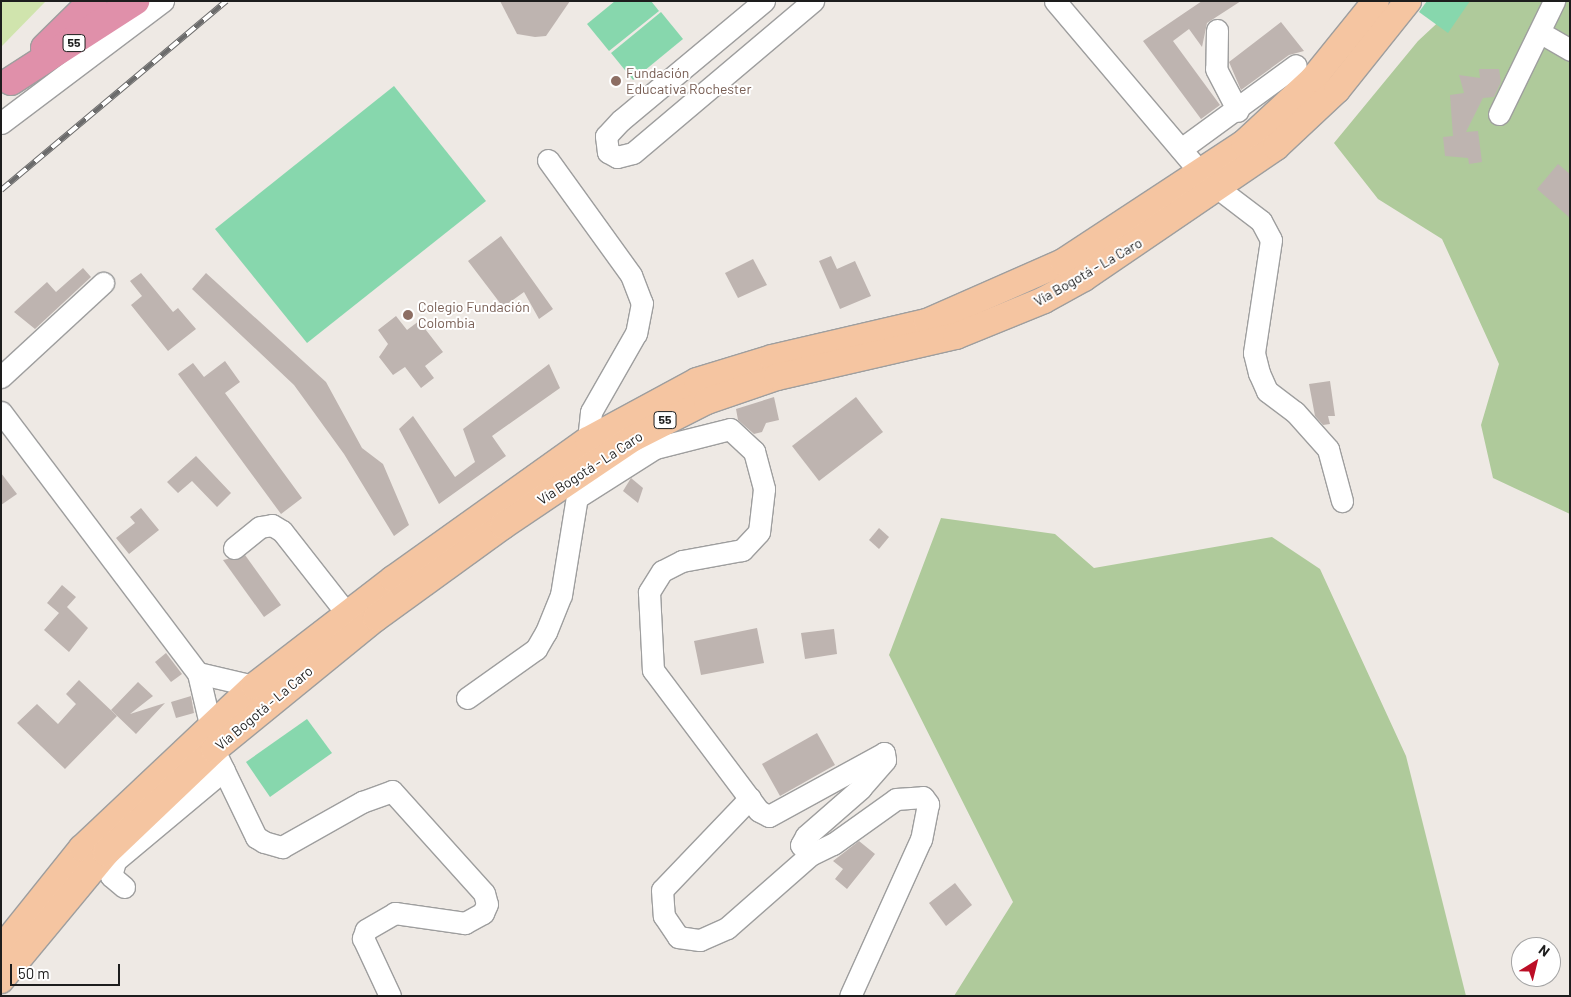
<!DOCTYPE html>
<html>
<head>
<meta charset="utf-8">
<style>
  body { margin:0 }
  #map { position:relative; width:1571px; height:997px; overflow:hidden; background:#eee9e4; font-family:Barlow,sans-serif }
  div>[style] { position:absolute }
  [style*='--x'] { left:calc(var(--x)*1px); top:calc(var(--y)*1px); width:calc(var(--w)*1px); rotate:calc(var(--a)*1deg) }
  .grass>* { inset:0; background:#d0e4ad }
  .forest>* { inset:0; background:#afca9b }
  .pitch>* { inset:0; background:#87d7ad }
  .building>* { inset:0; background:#beb4b0 }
  .roads { filter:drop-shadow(1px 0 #9e9e9e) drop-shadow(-1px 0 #9e9e9e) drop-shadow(0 1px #9e9e9e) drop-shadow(0 -1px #9e9e9e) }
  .minor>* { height:21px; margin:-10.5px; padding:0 10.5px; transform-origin:10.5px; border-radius:10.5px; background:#fff }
  .major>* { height:26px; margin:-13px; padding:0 13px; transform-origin:13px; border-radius:13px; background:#f5c5a1 }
  .highway>* { height:28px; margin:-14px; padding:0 14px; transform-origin:14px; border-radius:14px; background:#e090aa }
  .rail>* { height:5.5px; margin-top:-2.75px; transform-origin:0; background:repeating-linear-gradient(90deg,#fff 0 11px,#6b6b6b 0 22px); box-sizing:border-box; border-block:1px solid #6b6b6b }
  .dots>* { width:14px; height:14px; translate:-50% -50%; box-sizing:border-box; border:2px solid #fff; border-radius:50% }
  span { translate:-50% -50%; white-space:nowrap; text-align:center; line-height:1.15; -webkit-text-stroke:4px #fff; paint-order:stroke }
  .shield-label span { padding:1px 4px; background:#fff; border:1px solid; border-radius:4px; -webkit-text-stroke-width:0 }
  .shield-label { font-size:12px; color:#1d1d1d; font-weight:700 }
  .education-label { font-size:14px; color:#785e54 }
  .left { translate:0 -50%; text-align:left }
  .street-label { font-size:14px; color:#1d1d1d }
  .frame { position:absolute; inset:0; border:2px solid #1d1d1d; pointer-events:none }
  .north { position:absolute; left:1511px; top:937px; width:50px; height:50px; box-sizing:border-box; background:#fff; border:1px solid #a5a5a5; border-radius:50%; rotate:36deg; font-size:14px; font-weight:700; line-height:20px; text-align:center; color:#1d1d1d }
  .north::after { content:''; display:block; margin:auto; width:18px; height:22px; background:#bc0e26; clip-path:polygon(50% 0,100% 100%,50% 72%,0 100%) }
  .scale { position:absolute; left:10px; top:964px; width:110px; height:22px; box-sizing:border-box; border:2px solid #1d1d1d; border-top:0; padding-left:6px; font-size:15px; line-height:18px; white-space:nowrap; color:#1d1d1d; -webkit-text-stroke:4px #fff; paint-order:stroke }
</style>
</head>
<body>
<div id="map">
  <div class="grass">
    <i style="clip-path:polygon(1px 1px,46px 1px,1px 47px)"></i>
  </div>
  <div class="forest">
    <i style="clip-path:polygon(1461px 1px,1570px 1px,1570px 514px,1493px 478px,1481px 425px,1499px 364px,1442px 239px,1378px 199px,1334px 143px,1418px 41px)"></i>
    <i style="clip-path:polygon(941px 518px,1055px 534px,1094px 568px,1272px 537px,1320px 569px,1406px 756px,1466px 996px,954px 996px,1013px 902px,889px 655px)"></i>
  </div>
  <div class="pitch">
    <i style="clip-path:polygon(615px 1px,651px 1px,659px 11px,609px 51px,587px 24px)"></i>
    <i style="clip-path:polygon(1427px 1px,1470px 1px,1448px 33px,1419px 12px)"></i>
    <i style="clip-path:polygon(661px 12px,683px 39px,633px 80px,611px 53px)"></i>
    <i style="clip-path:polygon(394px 86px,486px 201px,307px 343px,215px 229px)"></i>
    <i style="clip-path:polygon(307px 719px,332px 753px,270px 797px,246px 762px)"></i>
  </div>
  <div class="building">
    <i style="clip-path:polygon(500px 1px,570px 1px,546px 36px,535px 37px,517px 34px)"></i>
    <i style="clip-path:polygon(1202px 1px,1241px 1px,1207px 23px,1202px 47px,1189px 29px,1173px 41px,1220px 105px,1201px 119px,1143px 41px)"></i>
    <i style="clip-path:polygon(1281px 22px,1304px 51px,1289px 55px,1241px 90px,1229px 62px)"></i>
    <i style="clip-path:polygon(1479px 69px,1499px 69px,1501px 82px,1494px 97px,1483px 98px,1466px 132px,1478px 131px,1482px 162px,1469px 164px,1468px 158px,1445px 156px,1443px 137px,1453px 136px,1450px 95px,1464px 93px,1459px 75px,1480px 78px)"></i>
    <i style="clip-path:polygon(1558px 164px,1570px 174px,1570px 218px,1537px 189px)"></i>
    <i style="clip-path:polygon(501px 236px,553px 309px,539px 319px,524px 292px,503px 307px,468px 261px)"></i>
    <i style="clip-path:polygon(831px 256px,837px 269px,855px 261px,871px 296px,840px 309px,819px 261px)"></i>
    <i style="clip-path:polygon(753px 259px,767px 285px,738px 298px,725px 273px)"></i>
    <i style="clip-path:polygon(83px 268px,91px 277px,35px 329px,14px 312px,47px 282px,56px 292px)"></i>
    <i style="clip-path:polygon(141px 273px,173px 312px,178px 308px,196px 329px,168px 351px,131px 305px,142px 296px,130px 281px)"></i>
    <i style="clip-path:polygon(206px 273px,326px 382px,362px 448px,383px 464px,409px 525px,394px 536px,344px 454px,294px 385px,192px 289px)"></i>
    <i style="clip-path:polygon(396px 316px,407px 330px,419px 321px,443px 352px,425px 366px,434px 378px,421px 388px,405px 367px,393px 375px,379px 357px,388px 344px,378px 330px)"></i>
    <i style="clip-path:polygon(225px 361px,240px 382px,225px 393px,302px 498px,281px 514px,178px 374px,193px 363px,204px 377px)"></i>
    <i style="clip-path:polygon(549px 364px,560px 388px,492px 436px,506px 456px,439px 504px,399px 429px,413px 416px,455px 477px,475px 462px,463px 429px)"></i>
    <i style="clip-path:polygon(1330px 381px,1335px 416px,1328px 416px,1330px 424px,1323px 425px,1315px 416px,1309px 384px)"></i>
    <i style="clip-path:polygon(774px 397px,779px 420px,766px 423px,762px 432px,754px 434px,738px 420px,736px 409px)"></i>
    <i style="clip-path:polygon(856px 397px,883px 432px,819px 481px,792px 446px)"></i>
    <i style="clip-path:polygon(196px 456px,231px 493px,217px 507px,192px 481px,178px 493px,167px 482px)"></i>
    <i style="clip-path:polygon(1px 473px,17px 494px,1px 505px)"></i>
    <i style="clip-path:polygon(631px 478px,643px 488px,638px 503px,623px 491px)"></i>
    <i style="clip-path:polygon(141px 508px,159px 530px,129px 554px,116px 538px,135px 523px,130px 517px)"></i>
    <i style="clip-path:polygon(879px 528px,889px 537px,879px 549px,869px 540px)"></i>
    <i style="clip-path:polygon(245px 555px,281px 605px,264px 617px,223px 560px)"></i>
    <i style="clip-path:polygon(62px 585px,76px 597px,67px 607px,88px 628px,69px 652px,44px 630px,59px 613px,47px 603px)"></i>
    <i style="clip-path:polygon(757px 628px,764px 663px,701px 675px,694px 641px)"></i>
    <i style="clip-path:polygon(834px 629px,837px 654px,805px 659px,801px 633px)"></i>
    <i style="clip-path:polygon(166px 653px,182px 674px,171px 682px,155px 662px)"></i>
    <i style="clip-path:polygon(79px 680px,117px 716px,65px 769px,17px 723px,37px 704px,58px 724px,76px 704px,66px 694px)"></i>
    <i style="clip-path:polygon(138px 682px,153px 696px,130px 714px,165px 703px,136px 734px,111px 710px)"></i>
    <i style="clip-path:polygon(191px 696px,194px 713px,176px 718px,171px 702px)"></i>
    <i style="clip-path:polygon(817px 733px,835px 765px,780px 796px,762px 764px)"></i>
    <i style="clip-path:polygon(859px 841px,875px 854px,847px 889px,835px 879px,843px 869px,833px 861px)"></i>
    <i style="clip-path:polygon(955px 883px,972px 905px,946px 926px,929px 903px)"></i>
  </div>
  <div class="roads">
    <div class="minor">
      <i style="--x:764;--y:1;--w:186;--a:140.2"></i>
      <i style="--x:621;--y:120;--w:22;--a:133"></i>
      <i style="--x:606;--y:136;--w:16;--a:83"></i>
      <i style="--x:608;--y:152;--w:10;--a:29"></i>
      <i style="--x:617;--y:157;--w:16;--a:-14"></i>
      <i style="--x:633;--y:153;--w:236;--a:-40.2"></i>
      <i style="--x:1055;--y:1;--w:226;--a:49.7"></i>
      <i style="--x:1217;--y:30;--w:39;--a:91"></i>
      <i style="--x:1216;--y:69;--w:47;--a:62.4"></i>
      <i style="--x:1541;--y:33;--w:34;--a:30"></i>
      <i style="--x:1499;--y:114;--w:126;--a:-64"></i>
      <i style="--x:1;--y:123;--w:203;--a:-37"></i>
      <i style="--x:1181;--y:149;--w:142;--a:-36.1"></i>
      <i style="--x:548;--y:160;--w:142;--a:54.2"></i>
      <i style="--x:631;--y:275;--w:30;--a:69"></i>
      <i style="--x:642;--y:303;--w:31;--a:101"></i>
      <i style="--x:636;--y:333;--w:91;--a:119.7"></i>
      <i style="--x:591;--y:412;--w:28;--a:96"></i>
      <i style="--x:1219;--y:189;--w:53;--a:37.3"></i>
      <i style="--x:1261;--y:221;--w:21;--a:62"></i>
      <i style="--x:1271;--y:240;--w:114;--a:98.6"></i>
      <i style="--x:1254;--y:353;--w:21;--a:76"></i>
      <i style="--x:1259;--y:373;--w:20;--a:66"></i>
      <i style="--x:1267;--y:391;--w:35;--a:37"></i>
      <i style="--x:1295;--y:412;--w:50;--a:48.3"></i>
      <i style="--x:1328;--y:449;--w:54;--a:74.9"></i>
      <i style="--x:1;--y:377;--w:139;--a:-42.7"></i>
      <i style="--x:1;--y:412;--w:327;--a:53"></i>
      <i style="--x:198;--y:673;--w:52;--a:76.8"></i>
      <i style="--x:578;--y:497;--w:91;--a:-32.5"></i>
      <i style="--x:655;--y:448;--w:77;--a:-14.2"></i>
      <i style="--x:730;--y:429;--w:33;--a:43"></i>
      <i style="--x:754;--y:451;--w:39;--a:75"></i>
      <i style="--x:764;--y:489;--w:43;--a:96.6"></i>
      <i style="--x:759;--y:532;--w:25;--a:133"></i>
      <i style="--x:742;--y:550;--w:61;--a:169.6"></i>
      <i style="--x:682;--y:561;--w:22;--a:153"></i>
      <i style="--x:662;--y:571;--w:25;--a:122"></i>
      <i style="--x:649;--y:592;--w:78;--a:87.1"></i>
      <i style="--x:653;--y:670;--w:176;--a:53.1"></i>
      <i style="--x:759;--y:811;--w:11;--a:27"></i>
      <i style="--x:769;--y:816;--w:131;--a:-28.7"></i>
      <i style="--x:884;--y:753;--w:7;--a:82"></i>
      <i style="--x:885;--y:760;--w:37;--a:131"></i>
      <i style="--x:861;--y:788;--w:73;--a:138.9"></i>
      <i style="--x:806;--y:836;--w:10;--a:119"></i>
      <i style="--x:801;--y:845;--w:13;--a:48"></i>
      <i style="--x:810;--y:855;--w:25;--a:-26"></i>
      <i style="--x:833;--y:844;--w:77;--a:-35.5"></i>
      <i style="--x:896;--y:799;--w:27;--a:-4"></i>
      <i style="--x:923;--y:797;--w:9;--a:54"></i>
      <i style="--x:928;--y:804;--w:36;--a:101"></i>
      <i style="--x:921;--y:839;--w:172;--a:114.3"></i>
      <i style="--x:234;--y:548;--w:33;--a:-39"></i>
      <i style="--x:260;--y:527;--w:12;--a:-9"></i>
      <i style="--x:272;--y:525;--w:12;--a:31"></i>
      <i style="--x:282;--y:531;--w:105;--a:51.9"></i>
      <i style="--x:198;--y:673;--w:57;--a:13.1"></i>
      <i style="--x:467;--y:698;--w:85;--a:-35.4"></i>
      <i style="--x:536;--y:649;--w:20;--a:-60"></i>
      <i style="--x:546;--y:632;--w:40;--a:-68"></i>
      <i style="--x:561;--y:595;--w:112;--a:-80.8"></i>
      <i style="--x:214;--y:750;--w:97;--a:64.2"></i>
      <i style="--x:256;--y:837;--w:9;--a:32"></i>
      <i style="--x:264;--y:842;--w:19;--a:16"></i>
      <i style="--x:282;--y:847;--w:92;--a:-29.4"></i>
      <i style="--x:362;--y:802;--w:32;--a:-20"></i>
      <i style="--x:392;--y:791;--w:137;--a:48"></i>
      <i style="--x:484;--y:893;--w:11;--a:75"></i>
      <i style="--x:487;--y:904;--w:10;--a:114"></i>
      <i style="--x:483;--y:913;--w:21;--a:151"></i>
      <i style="--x:465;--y:923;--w:71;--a:-171.9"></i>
      <i style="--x:395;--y:913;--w:34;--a:150"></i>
      <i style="--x:366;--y:930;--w:9;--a:111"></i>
      <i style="--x:363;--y:938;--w:64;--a:65"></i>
      <i style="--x:750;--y:798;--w:127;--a:133.7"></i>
      <i style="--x:662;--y:890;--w:26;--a:86"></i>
      <i style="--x:664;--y:916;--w:25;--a:56"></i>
      <i style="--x:678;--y:937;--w:22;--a:8"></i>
      <i style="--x:700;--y:940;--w:30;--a:-24"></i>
      <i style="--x:727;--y:928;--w:111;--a:-41.3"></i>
      <i style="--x:124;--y:887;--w:17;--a:-140"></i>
      <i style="--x:111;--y:876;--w:16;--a:-75"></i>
      <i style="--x:115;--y:861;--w:142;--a:-39.9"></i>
    </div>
    <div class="major">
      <i style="--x:1;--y:949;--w:129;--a:-51.3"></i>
      <i style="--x:82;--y:848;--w:236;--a:-43.3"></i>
      <i style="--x:254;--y:686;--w:175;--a:-37.6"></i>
      <i style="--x:393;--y:579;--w:239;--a:-35.5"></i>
      <i style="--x:588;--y:440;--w:124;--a:-28.4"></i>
      <i style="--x:697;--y:381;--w:78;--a:-17"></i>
      <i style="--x:772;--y:358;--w:159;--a:-13.1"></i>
      <i style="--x:927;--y:322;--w:149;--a:-23.8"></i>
      <i style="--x:1063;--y:262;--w:217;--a:-33.3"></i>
      <i style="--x:1244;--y:143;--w:94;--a:-42.8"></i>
      <i style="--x:1313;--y:79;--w:100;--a:-51.1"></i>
      <i style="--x:1;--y:980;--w:165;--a:-50.4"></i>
      <i style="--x:106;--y:853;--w:149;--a:-43.6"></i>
      <i style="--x:214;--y:750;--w:209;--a:-39.2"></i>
      <i style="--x:376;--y:618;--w:157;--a:-35.9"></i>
      <i style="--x:503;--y:526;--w:156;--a:-34"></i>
      <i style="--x:632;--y:439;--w:84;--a:-26.9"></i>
      <i style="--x:707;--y:401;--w:74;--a:-18.9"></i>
      <i style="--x:777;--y:377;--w:184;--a:-12.9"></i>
      <i style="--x:956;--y:336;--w:95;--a:-22.2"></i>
      <i style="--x:1044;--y:300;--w:46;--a:-28.8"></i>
      <i style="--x:1084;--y:278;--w:232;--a:-34.3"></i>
      <i style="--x:1276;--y:147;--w:83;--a:-43.1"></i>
      <i style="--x:1337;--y:90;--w:114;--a:-51.4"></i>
    </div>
    <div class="highway">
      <i style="--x:45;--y:48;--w:67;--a:-44.4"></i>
      <i style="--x:11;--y:81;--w:148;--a:-32.8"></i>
    </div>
  </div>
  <div class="rail">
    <i style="--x:1;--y:190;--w:294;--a:-40"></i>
  </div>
  <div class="dots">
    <i style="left:616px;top:81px;background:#8d6e63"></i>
    <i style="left:408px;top:315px;background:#8d6e63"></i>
  </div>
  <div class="shield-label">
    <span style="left:74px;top:43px">55</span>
    <span style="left:665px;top:420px">55</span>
  </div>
  <div class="education-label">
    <span class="left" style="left:626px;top:81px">Fundación<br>Educativa Rochester</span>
    <span class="left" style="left:418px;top:315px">Colegio Fundación<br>Colombia</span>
  </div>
  <div class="street-label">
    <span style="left:1088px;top:272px;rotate:-30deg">Vía Bogotá - La Caro</span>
    <span style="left:590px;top:468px;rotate:-33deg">Vía Bogotá - La Caro</span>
    <span style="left:264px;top:708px;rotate:-40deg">Vía Bogotá - La Caro</span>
  </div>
  <div class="frame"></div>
  <div class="north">N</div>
  <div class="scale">50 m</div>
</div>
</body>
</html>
